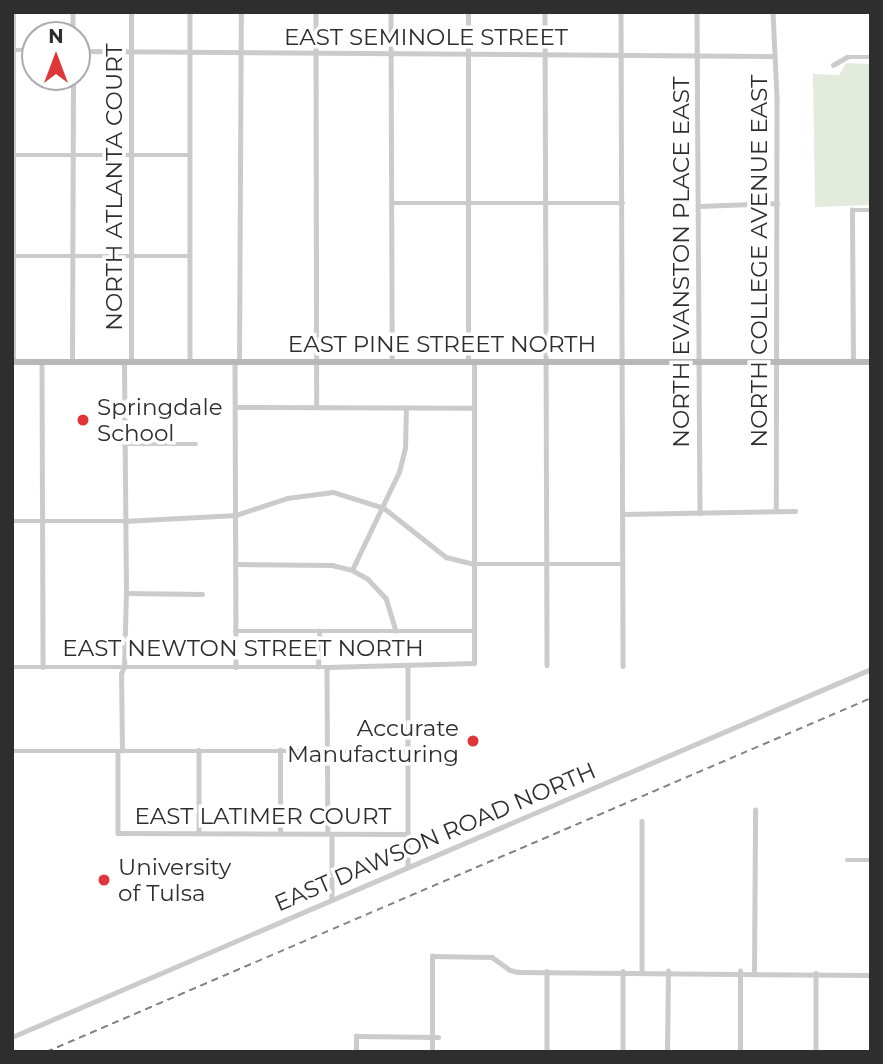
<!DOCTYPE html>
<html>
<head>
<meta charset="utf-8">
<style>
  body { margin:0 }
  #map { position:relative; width:883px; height:1064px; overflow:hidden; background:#fff; font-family:Montserrat,sans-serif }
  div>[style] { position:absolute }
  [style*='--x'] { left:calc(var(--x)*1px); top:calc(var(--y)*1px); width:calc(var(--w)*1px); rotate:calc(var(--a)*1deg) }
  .green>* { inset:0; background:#e3ebdc }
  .street>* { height:4.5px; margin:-2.25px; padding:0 2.25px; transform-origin:2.25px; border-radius:2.25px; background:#cbcbcb }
  .secondary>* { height:6px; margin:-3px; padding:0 3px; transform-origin:3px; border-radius:3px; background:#b8b8b8 }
  .rail>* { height:2px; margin-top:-1px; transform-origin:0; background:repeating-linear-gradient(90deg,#838383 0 7px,transparent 0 12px) }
  .dots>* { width:19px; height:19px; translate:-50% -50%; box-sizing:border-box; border:4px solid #fff; border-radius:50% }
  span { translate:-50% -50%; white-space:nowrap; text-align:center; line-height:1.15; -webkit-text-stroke:7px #fff; paint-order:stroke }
  .street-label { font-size:23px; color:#2e2e2e }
  .poi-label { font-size:23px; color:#2e2e2e }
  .left { translate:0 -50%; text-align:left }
  .right { translate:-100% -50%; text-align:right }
  .frame { position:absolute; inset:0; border:14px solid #2e2e2e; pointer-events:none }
  .north { position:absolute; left:21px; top:21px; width:70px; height:70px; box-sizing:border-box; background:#fff; border:2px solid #ababab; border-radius:50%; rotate:0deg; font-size:19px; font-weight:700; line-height:28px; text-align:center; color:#2e2e2e }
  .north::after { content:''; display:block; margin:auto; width:24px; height:32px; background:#df3639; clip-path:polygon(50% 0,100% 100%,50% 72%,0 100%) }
</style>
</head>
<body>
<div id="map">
  <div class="green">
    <i style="clip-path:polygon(846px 63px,871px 64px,871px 205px,815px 207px,813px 74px,839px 75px)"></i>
  </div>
  <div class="street">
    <i style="--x:73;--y:12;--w:23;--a:90"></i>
    <i style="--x:190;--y:12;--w:350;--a:90"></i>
    <i style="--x:316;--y:12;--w:395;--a:89.9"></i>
    <i style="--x:391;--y:12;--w:350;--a:89.8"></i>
    <i style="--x:545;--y:12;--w:653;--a:89.82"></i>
    <i style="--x:621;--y:12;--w:654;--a:89.82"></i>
    <i style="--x:697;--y:12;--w:501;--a:89.66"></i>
    <i style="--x:773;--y:12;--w:86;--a:87.3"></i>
    <i style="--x:777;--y:98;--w:413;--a:90.1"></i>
    <i style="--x:13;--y:50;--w:22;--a:0"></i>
    <i style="--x:77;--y:51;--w:697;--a:0.41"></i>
    <i style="--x:833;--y:65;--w:16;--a:-30"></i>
    <i style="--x:847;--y:57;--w:24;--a:0"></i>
    <i style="--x:13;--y:155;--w:177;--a:0"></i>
    <i style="--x:392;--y:203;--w:231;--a:0"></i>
    <i style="--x:700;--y:206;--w:77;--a:-2.2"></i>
    <i style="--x:13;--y:256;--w:177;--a:0"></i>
    <i style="--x:13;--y:362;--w:350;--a:-90"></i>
    <i style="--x:42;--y:362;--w:305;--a:89.8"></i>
    <i style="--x:72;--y:362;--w:285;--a:-89.8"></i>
    <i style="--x:131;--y:362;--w:350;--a:-90"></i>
    <i style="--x:235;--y:362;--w:305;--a:89.8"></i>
    <i style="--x:239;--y:362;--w:350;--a:-89.7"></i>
    <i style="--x:468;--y:362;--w:350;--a:-90"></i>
    <i style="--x:853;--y:362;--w:152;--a:-90.4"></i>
    <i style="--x:852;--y:210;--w:19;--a:0"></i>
    <i style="--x:235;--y:407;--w:238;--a:0.2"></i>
    <i style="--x:124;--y:444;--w:72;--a:0"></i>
    <i style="--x:623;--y:514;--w:172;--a:-1"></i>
    <i style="--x:12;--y:521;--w:112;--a:0"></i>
    <i style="--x:124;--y:521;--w:112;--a:-3.1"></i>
    <i style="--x:236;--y:515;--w:54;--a:-18.4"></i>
    <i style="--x:287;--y:498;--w:46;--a:-7.4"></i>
    <i style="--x:333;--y:492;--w:53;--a:17.4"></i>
    <i style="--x:384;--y:508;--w:79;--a:38.3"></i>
    <i style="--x:446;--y:557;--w:29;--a:14"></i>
    <i style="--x:474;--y:564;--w:148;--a:0"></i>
    <i style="--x:235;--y:564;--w:97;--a:0.6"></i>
    <i style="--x:332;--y:565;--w:21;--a:14"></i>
    <i style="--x:352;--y:570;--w:18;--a:29"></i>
    <i style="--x:368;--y:579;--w:26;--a:47"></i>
    <i style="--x:386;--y:598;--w:34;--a:73"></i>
    <i style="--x:352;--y:570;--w:109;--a:-64.4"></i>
    <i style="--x:399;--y:472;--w:25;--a:-76"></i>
    <i style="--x:405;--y:448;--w:40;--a:-88.6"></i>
    <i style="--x:126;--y:593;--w:76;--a:0.8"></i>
    <i style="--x:235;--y:631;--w:239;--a:0"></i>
    <i style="--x:12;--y:667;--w:315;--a:0"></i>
    <i style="--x:327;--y:667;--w:147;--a:-1.6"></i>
    <i style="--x:474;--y:663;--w:301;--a:-90"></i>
    <i style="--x:318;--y:667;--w:36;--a:-88"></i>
    <i style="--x:327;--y:667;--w:165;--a:89.7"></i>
    <i style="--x:408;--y:667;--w:200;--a:90"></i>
    <i style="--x:199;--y:750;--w:83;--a:90"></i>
    <i style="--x:12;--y:751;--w:396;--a:0"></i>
    <i style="--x:118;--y:751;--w:82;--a:90"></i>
    <i style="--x:118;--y:833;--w:290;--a:0.2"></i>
    <i style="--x:122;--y:751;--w:77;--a:-90.7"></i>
    <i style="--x:121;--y:674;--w:8;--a:-67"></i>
    <i style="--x:124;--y:667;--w:74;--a:-88.5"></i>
    <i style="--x:126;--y:593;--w:231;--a:-90.5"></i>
    <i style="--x:642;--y:821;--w:150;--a:90"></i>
    <i style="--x:280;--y:832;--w:82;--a:-90"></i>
    <i style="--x:332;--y:834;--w:66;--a:90"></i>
    <i style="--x:847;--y:860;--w:24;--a:0"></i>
    <i style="--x:547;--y:971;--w:81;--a:90"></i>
    <i style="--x:623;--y:971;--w:81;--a:90"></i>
    <i style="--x:754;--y:971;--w:161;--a:-89.6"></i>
    <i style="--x:816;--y:973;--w:79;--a:90"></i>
    <i style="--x:12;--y:1037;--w:935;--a:-23.19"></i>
    <i style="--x:356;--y:1052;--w:16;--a:-90"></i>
    <i style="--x:356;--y:1036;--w:82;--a:0.7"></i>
    <i style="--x:432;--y:1052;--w:96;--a:-90"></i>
    <i style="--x:432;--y:956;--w:60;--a:1"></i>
    <i style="--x:492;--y:957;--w:22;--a:36"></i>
    <i style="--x:510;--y:970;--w:8;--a:14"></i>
    <i style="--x:518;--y:972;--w:353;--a:0.5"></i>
    <i style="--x:667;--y:1052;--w:81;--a:-89.3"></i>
    <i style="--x:740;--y:1052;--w:81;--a:-90"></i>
  </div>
  <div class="secondary">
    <i style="--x:12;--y:362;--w:859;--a:0"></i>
  </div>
  <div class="rail">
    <i style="--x:46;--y:1052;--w:898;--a:-23.22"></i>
  </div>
  <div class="dots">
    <i style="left:83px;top:420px;background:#df3639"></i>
    <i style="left:473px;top:741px;background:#df3639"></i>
    <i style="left:104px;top:880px;background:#df3639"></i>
  </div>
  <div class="street-label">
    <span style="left:426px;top:37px">EAST SEMINOLE STREET</span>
    <span style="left:114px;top:187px;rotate:-90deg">NORTH ATLANTA COURT</span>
    <span style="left:759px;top:261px;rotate:-90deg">NORTH COLLEGE AVENUE EAST</span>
    <span style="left:681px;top:262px;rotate:-90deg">NORTH EVANSTON PLACE EAST</span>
    <span style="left:442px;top:344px">EAST PINE STREET NORTH</span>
    <span style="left:243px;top:648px">EAST NEWTON STREET NORTH</span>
    <span style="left:263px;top:816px">EAST LATIMER COURT</span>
    <span style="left:435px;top:837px;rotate:-23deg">EAST DAWSON ROAD NORTH</span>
  </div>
  <div class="poi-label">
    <span class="left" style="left:97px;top:420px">Springdale<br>School</span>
    <span class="right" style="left:459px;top:741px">Accurate<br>Manufacturing</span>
    <span class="left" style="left:118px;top:880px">University<br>of Tulsa</span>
  </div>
  <div class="frame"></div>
  <div class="north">N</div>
</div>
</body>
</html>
